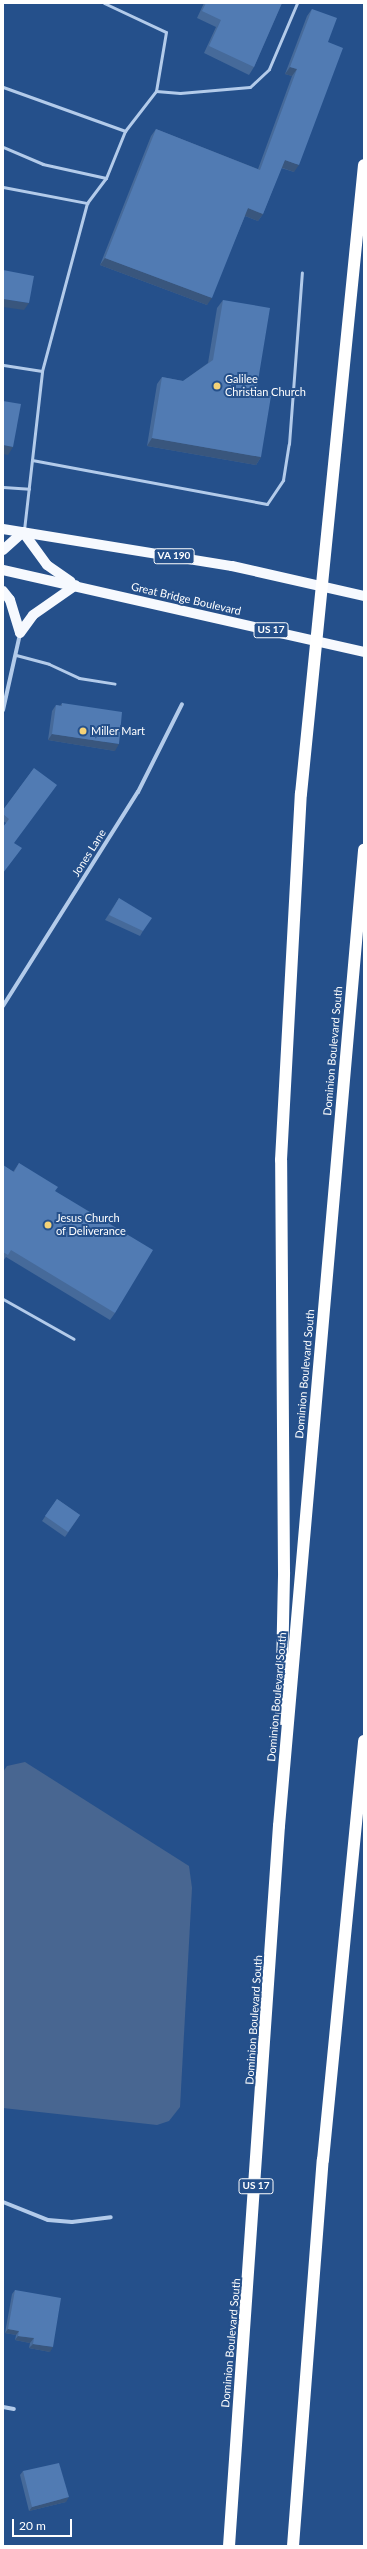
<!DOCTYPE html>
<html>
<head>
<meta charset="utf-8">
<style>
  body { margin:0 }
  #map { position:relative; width:367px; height:2549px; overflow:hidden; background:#25508b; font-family:Lato,sans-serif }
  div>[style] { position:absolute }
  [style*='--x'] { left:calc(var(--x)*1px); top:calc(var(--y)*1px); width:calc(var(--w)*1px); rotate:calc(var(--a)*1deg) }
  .water>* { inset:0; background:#486691 }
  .lane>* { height:3px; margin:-1.5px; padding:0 1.5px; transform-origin:1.5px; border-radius:1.5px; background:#b3cbea }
  .street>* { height:4px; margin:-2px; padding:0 2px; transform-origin:2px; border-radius:2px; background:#b3cbea }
  .primary>* { height:10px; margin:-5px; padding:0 5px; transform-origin:5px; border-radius:5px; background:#f6f9fe }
  .highway>* { height:12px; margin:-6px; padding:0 6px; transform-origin:6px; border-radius:6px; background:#fff }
  .wall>* { inset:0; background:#466a9a }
  .shaded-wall>* { inset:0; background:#39567d }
  .building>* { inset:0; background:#517bb3 }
  .dots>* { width:11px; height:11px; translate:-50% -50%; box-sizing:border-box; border:2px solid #25508b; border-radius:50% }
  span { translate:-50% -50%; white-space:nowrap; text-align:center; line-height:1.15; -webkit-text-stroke:4px #25508b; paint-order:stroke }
  .shield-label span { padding:1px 3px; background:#25508b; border:1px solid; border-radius:3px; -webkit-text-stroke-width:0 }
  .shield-label { font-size:10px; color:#fff; font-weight:700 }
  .poi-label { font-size:11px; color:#fff }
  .left { translate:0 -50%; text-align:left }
  .street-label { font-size:11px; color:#fff }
  .frame { position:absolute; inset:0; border:4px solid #fff; pointer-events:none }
  .scale { position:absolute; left:12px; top:2519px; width:60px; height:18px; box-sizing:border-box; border:2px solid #fff; border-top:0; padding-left:5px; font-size:12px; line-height:14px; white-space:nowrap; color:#fff; -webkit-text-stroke:3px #25508b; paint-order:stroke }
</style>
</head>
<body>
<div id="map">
  <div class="water">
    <i style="clip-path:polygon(25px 1762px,189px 1866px,192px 1888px,180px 2107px,169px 2121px,157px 2125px,3px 2108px,3px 1772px,7px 1766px)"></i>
  </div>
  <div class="lane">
    <i style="--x:104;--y:3;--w:68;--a:25.1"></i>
    <i style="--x:166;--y:32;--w:60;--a:99.6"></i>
    <i style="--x:3;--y:87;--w:130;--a:19.8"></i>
    <i style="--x:125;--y:131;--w:51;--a:112"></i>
    <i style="--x:106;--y:178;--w:65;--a:-167.5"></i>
    <i style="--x:43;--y:164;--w:43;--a:-157"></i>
    <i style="--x:125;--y:131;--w:51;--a:-52.2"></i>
    <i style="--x:156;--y:91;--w:24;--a:5"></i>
    <i style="--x:180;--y:93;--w:70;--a:-4.9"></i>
    <i style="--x:250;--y:87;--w:26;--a:-43"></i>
    <i style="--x:269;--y:69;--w:72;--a:-67"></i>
    <i style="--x:3;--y:187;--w:86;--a:10.8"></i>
    <i style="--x:87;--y:203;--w:174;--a:105"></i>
    <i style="--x:42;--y:371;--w:39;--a:-171"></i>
    <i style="--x:87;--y:203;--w:31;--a:-53"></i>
    <i style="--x:32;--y:460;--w:239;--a:10.6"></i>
    <i style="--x:267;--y:504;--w:29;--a:-56"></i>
    <i style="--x:283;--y:480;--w:36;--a:-81"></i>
    <i style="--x:289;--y:444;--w:172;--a:-85.7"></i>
    <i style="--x:3;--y:487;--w:26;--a:4"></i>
    <i style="--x:24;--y:530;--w:160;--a:-83.5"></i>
    <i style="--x:16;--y:655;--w:34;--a:15"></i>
    <i style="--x:49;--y:664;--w:33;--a:25"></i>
    <i style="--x:79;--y:678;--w:36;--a:9"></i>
    <i style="--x:3;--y:1299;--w:81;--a:29.4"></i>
  </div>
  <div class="street">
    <i style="--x:3;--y:710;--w:78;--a:-77.4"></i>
    <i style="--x:3;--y:1006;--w:253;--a:-57.8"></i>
    <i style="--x:138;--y:792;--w:98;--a:-63.4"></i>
    <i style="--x:3;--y:2202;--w:48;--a:21.8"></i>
    <i style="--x:48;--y:2220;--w:24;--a:5"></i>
    <i style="--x:72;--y:2222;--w:39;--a:-7"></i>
    <i style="--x:3;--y:2407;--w:11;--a:10"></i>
  </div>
  <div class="primary">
    <i style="--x:3;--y:529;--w:232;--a:9.2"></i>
    <i style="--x:232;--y:566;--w:135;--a:12.8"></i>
    <i style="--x:23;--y:532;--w:41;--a:54"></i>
    <i style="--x:47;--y:565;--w:29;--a:35"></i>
    <i style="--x:3;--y:550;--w:27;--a:-42"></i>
    <i style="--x:3;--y:570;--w:370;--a:12.8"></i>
    <i style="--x:3;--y:591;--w:11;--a:52"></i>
    <i style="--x:10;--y:600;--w:34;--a:73"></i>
    <i style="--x:20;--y:633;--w:22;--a:-54"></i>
    <i style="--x:33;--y:615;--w:52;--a:-34.9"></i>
  </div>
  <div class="highway">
    <i style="--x:281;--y:1719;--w:147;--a:-88.8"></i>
    <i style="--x:284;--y:1572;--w:412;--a:-90.4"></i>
    <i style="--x:281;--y:1160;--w:367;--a:-86.9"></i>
    <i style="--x:301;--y:794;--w:632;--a:-84.28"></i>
    <i style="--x:229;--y:2546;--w:722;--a:-86.03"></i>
    <i style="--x:279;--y:1826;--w:980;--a:-85.02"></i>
    <i style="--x:293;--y:2546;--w:387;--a:-85.6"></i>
    <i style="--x:323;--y:2160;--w:421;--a:-84.4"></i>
  </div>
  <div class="wall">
    <i style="clip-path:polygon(204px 3px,282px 3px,254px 67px,249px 75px,204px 53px,216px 27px,197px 18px)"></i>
    <i style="clip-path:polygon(312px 9px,328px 42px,294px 172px,281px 168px,263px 214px,258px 221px,245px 216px,207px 305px,100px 265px,151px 136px,156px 129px,258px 169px,292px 76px,285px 74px,307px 16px)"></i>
    <i style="clip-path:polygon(223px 300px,256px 393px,261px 457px,256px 465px,147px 446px,157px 384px,162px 377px,183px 381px,208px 363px,217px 308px)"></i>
    <i style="clip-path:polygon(62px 703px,115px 751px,48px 740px,52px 711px,56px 705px,60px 706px)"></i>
    <i style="clip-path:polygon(34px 768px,14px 843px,3px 874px,6px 823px,3px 821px,3px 810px)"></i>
    <i style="clip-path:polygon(119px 898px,143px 931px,140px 936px,105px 920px)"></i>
    <i style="clip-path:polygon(19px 1163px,55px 1191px,115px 1313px,110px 1320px,6px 1257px,3px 1261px,3px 1165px,13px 1172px)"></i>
    <i style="clip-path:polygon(57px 1499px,80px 1515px,65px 1537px,42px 1521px)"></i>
    <i style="clip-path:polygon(15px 2290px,50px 2352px,29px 2348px,30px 2343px,15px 2340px,16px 2335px,5px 2333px,12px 2294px)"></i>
    <i style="clip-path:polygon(23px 2471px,66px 2502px,29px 2511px,20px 2475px)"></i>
  </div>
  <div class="shaded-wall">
    <i style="clip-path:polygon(290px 67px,297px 69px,292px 76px,285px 74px)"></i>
    <i style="clip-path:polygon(285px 160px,299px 165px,294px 172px,280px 167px)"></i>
    <i style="clip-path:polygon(248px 208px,263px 214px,258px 221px,243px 215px)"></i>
    <i style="clip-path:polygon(105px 258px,212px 298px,207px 305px,100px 265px)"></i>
    <i style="clip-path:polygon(3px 299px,29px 303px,24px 310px,3px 307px)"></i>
    <i style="clip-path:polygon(152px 438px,261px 457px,256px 465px,147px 446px)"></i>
    <i style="clip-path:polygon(3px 445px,13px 447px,8px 455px,3px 454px)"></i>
    <i style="clip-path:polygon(52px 734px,119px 744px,115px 751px,48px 740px)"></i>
    <i style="clip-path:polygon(8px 2329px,19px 2331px,16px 2335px,5px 2333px)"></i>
    <i style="clip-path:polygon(18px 2336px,34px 2338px,30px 2343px,15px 2340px)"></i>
    <i style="clip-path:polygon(33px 2344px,53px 2347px,50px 2352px,29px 2348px)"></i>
    <i style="clip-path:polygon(69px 2497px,66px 2502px,29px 2511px,32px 2507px)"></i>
  </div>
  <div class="building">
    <i style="clip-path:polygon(206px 3px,282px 3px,254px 67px,209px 46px,221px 20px,202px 11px)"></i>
    <i style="clip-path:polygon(312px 9px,337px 18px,328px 42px,343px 48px,299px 165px,285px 160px,263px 214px,248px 208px,212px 298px,105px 258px,156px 129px,260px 170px,297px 69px,290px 67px)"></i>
    <i style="clip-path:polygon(3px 270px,34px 276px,29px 303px,3px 299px)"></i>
    <i style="clip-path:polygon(223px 300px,270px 308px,256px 393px,271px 396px,261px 457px,152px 438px,162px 377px,183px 381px,213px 360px)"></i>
    <i style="clip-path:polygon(3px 401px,21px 404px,13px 447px,3px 445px)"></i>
    <i style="clip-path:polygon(62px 703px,122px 712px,119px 744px,52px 734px,56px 705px,62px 706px)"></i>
    <i style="clip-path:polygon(34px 768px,57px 785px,14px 843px,22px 848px,3px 873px,3px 827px,9px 819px,3px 814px,3px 810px)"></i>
    <i style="clip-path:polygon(119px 898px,152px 918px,143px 931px,109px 915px)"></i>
    <i style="clip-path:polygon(19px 1163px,58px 1187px,55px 1191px,153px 1250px,115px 1313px,11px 1250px,8px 1255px,3px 1252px,3px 1165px,14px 1172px)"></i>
    <i style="clip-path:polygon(57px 1499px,80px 1515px,68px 1532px,45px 1516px)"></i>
    <i style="clip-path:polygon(15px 2290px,61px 2298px,53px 2347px,33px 2344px,34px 2338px,18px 2336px,19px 2331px,8px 2329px)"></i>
    <i style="clip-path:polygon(59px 2463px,69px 2497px,32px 2507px,23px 2471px)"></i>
  </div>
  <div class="dots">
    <i style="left:217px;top:386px;background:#f4d277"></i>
    <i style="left:83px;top:731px;background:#f4d277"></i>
    <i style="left:48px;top:1225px;background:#f4d277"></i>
  </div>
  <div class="shield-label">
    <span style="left:174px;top:556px">VA 190</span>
    <span style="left:271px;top:630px">US 17</span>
    <span style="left:256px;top:2186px">US 17</span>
  </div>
  <div class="poi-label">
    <span class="left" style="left:225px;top:386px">Galilee<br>Christian Church</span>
    <span class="left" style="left:91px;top:731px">Miller Mart</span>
    <span class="left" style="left:56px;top:1225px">Jesus Church<br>of Deliverance</span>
  </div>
  <div class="street-label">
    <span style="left:186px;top:599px;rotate:13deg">Great Bridge Boulevard</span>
    <span style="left:89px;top:853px;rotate:-58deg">Jones Lane</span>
    <span style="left:333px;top:1051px;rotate:-85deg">Dominion Boulevard South</span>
    <span style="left:305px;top:1374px;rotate:-85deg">Dominion Boulevard South</span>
    <span style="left:277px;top:1697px;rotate:-85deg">Dominion Boulevard South</span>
    <span style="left:254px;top:2020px;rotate:-86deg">Dominion Boulevard South</span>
    <span style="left:231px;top:2343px;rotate:-85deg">Dominion Boulevard South</span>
  </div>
  <div class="frame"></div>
  <div class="scale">20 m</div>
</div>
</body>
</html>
